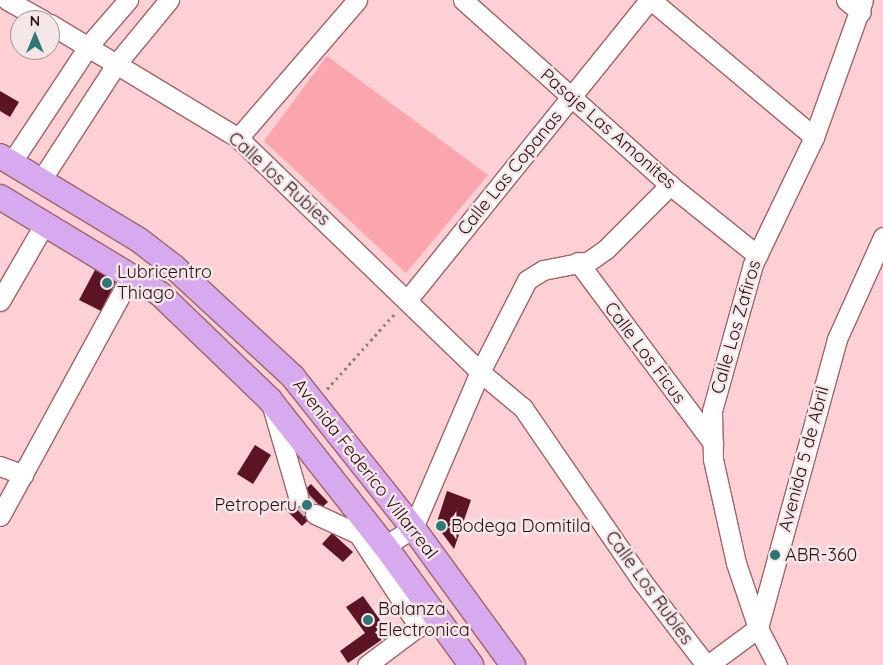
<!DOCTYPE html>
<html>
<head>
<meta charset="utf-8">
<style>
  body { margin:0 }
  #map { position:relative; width:883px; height:665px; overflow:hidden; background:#fcd0d4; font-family:Quicksand,sans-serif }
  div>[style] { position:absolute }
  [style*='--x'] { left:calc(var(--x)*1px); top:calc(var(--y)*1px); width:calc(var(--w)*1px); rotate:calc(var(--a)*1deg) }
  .green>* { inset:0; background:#fba5ae }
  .building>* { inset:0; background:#5b1424 }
  .minor-tunnel>* { height:19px; margin-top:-9.5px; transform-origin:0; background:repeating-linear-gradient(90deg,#dcb3b7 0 19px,transparent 0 28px) }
  .path>* { height:2.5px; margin-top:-1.25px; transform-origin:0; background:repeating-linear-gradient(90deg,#9b787c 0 2.5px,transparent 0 6.5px) }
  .roads { filter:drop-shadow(1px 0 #a2636a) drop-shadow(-1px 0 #a2636a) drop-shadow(0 1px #a2636a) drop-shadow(0 -1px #a2636a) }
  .minor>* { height:19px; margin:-9.5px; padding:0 9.5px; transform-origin:9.5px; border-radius:9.5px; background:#fff }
  .major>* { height:24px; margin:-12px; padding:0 12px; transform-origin:12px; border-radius:12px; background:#d7aaef }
  .dots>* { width:14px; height:14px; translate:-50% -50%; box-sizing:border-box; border:2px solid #f5e6e7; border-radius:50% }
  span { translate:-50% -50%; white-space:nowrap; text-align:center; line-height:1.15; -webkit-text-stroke:5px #f5e6e7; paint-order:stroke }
  .street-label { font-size:18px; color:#291014 }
  .poi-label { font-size:18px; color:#291014 }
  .left { translate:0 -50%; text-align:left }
  .right { translate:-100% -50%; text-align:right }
  .north { position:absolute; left:10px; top:10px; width:50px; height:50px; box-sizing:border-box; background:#f5e6e7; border:1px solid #a39093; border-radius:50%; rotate:0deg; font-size:14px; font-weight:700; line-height:20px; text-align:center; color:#291014 }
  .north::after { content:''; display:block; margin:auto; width:18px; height:22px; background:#2e7775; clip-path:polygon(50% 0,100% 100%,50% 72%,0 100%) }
</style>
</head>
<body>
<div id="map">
  <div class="green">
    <i style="clip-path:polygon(327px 56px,488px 175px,406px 273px,264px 141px)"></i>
  </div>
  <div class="building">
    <i style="clip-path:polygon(0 91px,19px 102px,10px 117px,0 111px)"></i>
    <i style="clip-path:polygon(96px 268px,117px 279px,101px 311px,79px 300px)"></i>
    <i style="clip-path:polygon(255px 445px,271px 455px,253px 484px,237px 474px)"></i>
    <i style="clip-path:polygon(311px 484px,328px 502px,302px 526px,285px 509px)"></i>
    <i style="clip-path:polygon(447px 491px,471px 500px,454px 549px,436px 525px)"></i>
    <i style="clip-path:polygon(332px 533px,353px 552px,343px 562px,322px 544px)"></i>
    <i style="clip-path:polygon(363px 596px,390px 634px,348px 663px,340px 651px,365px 633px,346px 607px)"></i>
  </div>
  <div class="minor-tunnel">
    <i style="--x:298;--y:496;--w:25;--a:47"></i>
  </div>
  <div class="path">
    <i style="--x:327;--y:389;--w:102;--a:-48.2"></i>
  </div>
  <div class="roads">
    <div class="minor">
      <i style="--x:7;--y:0;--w:41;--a:29.1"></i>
      <i style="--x:463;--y:0;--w:278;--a:41.8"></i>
      <i style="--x:670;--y:185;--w:112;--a:38.8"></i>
      <i style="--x:651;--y:0;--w:213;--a:40"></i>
      <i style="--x:846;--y:0;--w:19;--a:39"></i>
      <i style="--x:50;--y:24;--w:220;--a:31.2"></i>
      <i style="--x:238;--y:138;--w:337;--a:44"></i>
      <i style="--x:480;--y:372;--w:56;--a:39.9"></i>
      <i style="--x:523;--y:408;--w:209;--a:55.5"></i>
      <i style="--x:641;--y:580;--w:107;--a:52.6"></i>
      <i style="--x:238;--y:138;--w:182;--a:-49.2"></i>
      <i style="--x:11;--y:163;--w:141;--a:-56.5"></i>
      <i style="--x:89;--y:45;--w:60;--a:-49.1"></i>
      <i style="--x:41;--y:180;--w:140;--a:-57"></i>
      <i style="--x:117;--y:63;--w:82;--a:-50.5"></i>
      <i style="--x:578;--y:262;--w:226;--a:53.3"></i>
      <i style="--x:408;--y:299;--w:384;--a:-51.1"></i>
      <i style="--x:0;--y:301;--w:90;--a:-60"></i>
      <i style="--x:272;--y:406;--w:94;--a:73.9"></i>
      <i style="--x:0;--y:466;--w:25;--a:21"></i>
      <i style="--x:315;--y:514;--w:77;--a:24.6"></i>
      <i style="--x:385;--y:546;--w:33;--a:-33"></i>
      <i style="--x:413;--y:528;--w:170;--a:-66.8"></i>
      <i style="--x:480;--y:372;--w:103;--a:-62.9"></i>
      <i style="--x:527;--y:280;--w:19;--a:-32"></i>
      <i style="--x:543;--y:270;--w:47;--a:-11.1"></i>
      <i style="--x:589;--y:261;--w:21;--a:-35"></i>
      <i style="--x:606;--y:249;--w:91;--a:-45"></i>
      <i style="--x:0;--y:516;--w:276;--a:-61.4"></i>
      <i style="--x:359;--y:535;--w:110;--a:56.9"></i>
      <i style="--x:367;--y:665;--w:76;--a:-37"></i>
      <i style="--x:708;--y:665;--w:62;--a:-36.5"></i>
      <i style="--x:758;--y:628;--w:300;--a:-74.7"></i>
      <i style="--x:837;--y:339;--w:112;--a:-65.7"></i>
      <i style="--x:777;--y:665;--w:42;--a:-117.2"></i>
      <i style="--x:758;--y:628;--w:69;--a:-108.7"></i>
      <i style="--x:736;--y:563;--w:107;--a:-102.5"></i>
      <i style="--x:713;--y:459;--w:48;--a:-91.2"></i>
      <i style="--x:712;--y:411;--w:153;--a:-74.4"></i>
      <i style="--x:753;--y:264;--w:141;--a:-64.3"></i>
      <i style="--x:814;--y:137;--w:145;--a:-70.3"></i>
    </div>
    <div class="major">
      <i style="--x:0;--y:156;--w:162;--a:31.1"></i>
      <i style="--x:139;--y:240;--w:44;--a:37.6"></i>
      <i style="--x:174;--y:267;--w:162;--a:42.7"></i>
      <i style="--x:293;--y:377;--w:193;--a:51.5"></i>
      <i style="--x:413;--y:528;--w:170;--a:53.9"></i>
      <i style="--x:0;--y:197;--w:187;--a:31.2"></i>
      <i style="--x:160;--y:294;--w:153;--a:43.9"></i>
      <i style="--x:270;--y:400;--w:186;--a:51.8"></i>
      <i style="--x:385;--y:546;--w:147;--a:54.1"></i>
    </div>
  </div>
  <div class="dots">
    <i style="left:107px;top:283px;background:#2e7775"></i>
    <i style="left:307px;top:505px;background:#2e7775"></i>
    <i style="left:441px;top:526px;background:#2e7775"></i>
    <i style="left:775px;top:555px;background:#2e7775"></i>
    <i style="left:368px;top:620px;background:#2e7775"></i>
  </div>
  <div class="street-label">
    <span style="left:608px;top:129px;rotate:41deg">Pasaje Las Amonites</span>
    <span style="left:510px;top:173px;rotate:-51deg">Calle Las Copanas</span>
    <span style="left:279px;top:179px;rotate:42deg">Calle los Rubies</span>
    <span style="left:736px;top:327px;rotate:-74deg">Calle Los Zafiros</span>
    <span style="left:645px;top:353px;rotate:53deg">Calle Los Ficus</span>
    <span style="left:804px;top:459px;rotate:-75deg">Avenida 5 de Abril</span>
    <span style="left:365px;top:469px;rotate:52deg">Avenida Federico Villarreal</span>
    <span style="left:649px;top:588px;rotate:54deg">Calle Los Rubíes</span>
  </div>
  <div class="poi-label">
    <span class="left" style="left:117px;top:283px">Lubricentro<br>Thiago</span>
    <span class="right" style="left:297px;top:505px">Petroperu</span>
    <span class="left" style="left:451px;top:526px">Bodega Domitila</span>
    <span class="left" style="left:785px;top:555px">ABR-360</span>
    <span class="left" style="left:378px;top:620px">Balanza<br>Electronica</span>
  </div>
  <div class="north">N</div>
</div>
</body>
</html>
